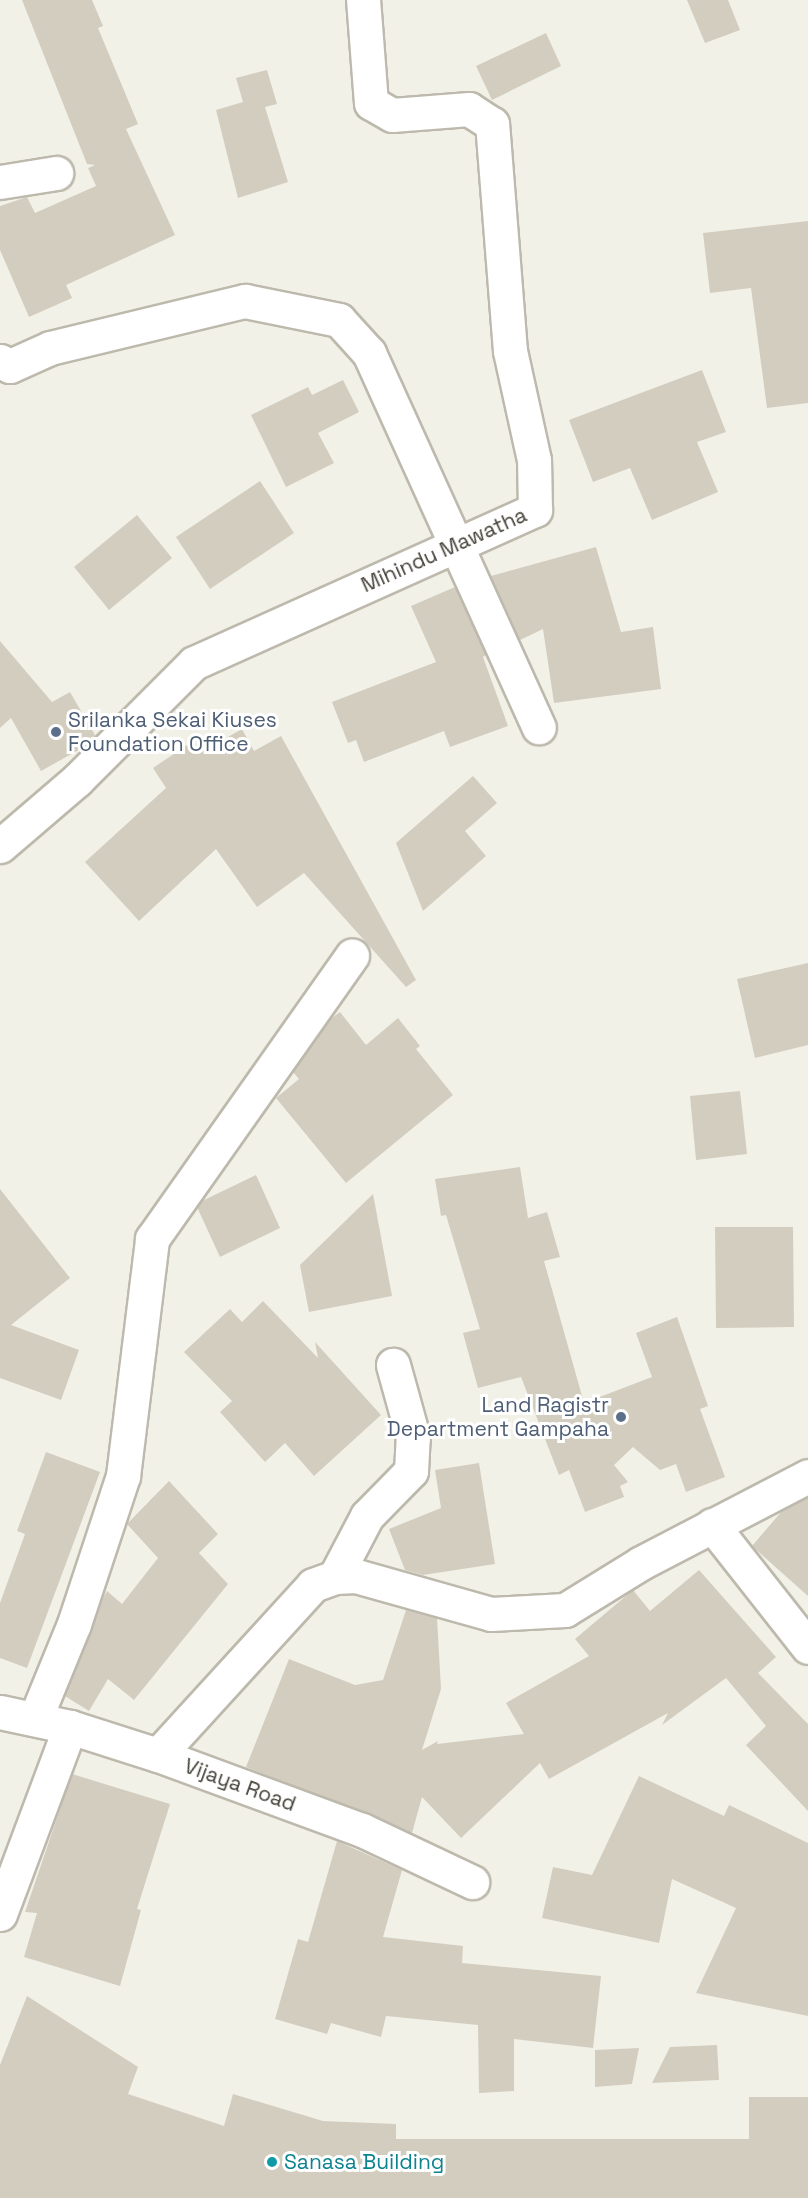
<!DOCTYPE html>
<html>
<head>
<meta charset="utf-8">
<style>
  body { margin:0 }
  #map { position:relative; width:808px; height:2198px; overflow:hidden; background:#f2f1e8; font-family:"Space Grotesk",sans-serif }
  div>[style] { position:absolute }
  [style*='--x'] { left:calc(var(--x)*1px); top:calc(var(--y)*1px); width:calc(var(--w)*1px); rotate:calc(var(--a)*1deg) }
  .building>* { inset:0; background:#d3cdbf }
  .roads { filter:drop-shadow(2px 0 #bdb9ac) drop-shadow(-2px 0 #bdb9ac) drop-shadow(0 2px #bdb9ac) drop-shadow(0 -2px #bdb9ac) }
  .minor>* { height:33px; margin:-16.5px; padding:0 16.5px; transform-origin:16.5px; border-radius:16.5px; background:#fff }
  .dots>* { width:16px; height:16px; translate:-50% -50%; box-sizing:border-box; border:3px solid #fff; border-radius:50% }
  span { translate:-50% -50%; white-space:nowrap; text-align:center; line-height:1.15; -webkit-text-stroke:6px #fff; paint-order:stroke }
  .street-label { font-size:21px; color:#454138 }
  .service-label { font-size:21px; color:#4e5e75 }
  .left { translate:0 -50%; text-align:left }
  .right { translate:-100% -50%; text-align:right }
  .culture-label { font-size:21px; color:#0d838f }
</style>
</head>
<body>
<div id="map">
  <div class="building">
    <i style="clip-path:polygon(22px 0,92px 0,103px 26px,98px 28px,138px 124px,126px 129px,175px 235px,66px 285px,72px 298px,29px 317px,0 250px,0 206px,27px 197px,35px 213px,96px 186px,88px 168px,95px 165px,87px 164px)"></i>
    <i style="clip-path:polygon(687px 0,728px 0,740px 30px,705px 43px)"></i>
    <i style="clip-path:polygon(546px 33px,561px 66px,492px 100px,476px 66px)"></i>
    <i style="clip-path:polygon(267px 70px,277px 104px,265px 107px,288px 182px,238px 198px,216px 110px,243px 102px,236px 78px)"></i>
    <i style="clip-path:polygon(808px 221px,808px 403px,767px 408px,751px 288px,710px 293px,703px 233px)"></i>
    <i style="clip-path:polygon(702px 370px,726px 432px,697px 442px,718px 492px,652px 520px,630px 468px,593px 482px,569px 420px)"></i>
    <i style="clip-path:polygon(343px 380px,359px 412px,318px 433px,334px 463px,286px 487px,251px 415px,308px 387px,312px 395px)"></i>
    <i style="clip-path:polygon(260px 481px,294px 533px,210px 589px,176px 537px)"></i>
    <i style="clip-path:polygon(137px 515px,172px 558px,109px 610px,74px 567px)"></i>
    <i style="clip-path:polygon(596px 547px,621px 632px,653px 627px,661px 689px,554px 703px,543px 629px,520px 640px,491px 576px)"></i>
    <i style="clip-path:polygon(455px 587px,486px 655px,483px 657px,508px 726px,450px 747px,444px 731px,364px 762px,356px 740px,348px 743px,332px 702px,436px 662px,411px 606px)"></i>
    <i style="clip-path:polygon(0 641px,52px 702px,70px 692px,95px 735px,84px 747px,41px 771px,11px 718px,0 728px)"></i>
    <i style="clip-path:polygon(242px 729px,254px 751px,281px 736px,416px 980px,406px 987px,304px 873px,257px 907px,216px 849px,139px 921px,85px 862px,166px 788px,153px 768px,190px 743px,198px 754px)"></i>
    <i style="clip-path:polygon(473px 776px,497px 803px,465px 831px,486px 856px,423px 911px,396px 843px)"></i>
    <i style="clip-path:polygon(808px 963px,808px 1045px,755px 1058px,737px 979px)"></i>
    <i style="clip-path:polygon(340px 1012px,366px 1045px,398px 1018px,420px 1046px,416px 1049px,453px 1095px,346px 1183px,276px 1098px,299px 1079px,293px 1072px,329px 1020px)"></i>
    <i style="clip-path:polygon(740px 1091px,747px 1154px,696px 1160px,690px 1096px)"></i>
    <i style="clip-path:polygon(520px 1167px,528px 1218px,547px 1212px,560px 1257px,544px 1261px,584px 1403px,652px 1377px,636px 1333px,677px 1317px,708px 1406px,700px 1409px,725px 1477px,686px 1492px,676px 1464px,660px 1470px,633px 1447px,614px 1465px,628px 1482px,620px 1486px,624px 1497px,585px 1512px,569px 1470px,559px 1475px,521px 1377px,478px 1388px,463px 1333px,480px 1329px,446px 1215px,441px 1216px,435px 1179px)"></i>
    <i style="clip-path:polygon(256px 1175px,280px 1228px,220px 1257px,197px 1207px,202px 1201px)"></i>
    <i style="clip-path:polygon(0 1189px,70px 1278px,11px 1325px,79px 1350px,61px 1400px,0 1378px)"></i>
    <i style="clip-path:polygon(373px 1194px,392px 1296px,309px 1312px,300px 1265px)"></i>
    <i style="clip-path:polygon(715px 1227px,793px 1227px,794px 1327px,716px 1328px)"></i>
    <i style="clip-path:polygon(263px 1301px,318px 1358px,315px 1342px,381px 1415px,314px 1476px,285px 1443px,265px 1462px,220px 1412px,232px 1401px,184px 1352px,230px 1309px,242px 1322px)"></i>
    <i style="clip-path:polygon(46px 1452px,100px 1472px,27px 1668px,0 1658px,0 1603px,25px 1534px,17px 1531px)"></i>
    <i style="clip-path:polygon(479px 1463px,495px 1564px,423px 1575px,405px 1570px,389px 1529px,441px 1508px,435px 1470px)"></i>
    <i style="clip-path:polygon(169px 1481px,218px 1534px,199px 1553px,228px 1584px,134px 1700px,108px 1679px,89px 1711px,65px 1696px,103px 1598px,107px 1591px,122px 1604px,158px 1558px,127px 1524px)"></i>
    <i style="clip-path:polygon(808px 1497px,808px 1596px,752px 1546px,782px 1511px)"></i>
    <i style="clip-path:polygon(699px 1570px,776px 1657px,758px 1673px,808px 1724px,808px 1811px,746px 1745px,766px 1726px,726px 1678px,662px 1725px,668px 1713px,549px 1779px,540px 1763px,461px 1838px,422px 1797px,412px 1833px,246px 1767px,289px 1659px,355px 1685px,383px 1680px,406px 1610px,437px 1618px,441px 1689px,422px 1750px,438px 1741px,437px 1744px,524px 1734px,506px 1703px,589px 1656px,575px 1639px,633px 1590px,650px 1611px)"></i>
    <i style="clip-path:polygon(72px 1774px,170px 1804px,137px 1909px,141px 1910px,120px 1986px,24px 1957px,37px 1913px,25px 1912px)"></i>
    <i style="clip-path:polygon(639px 1776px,724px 1816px,729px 1805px,808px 1843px,808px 2016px,696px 1993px,736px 1908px,672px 1879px,659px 1943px,542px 1918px,553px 1867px,592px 1875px)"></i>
    <i style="clip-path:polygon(337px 1841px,402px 1870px,383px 1937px,463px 1946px,462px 1963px,601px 1976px,593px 2048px,514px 2039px,514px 2091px,479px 2093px,478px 2025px,386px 2016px,381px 2037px,331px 2023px,327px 2034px,275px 2019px,298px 1939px,308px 1942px)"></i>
    <i style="clip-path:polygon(27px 1996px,138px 2067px,128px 2094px,224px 2126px,233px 2094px,323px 2121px,396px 2124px,396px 2139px,749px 2139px,749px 2097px,808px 2097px,808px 2198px,0 2198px,0 2065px)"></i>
    <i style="clip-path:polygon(717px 2045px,719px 2080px,652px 2083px,670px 2047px)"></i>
    <i style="clip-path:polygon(639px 2048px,632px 2084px,595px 2087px,595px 2050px)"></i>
  </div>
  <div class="roads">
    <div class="minor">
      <i style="--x:0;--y:182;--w:57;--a:-9.1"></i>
      <i style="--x:0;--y:361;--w:11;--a:27"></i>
      <i style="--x:10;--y:366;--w:44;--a:-24.2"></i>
      <i style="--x:50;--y:348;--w:201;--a:-13.6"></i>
      <i style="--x:245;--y:301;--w:96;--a:11.4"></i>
      <i style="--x:339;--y:320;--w:45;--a:47.7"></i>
      <i style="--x:369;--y:353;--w:411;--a:65.6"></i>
      <i style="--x:0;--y:846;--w:101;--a:-40.6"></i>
      <i style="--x:77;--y:780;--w:165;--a:-45"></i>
      <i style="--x:194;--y:663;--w:374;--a:-24.2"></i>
      <i style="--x:535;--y:510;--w:50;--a:-91.1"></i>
      <i style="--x:534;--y:460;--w:112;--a:-102.4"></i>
      <i style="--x:510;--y:351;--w:228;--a:-94.5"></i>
      <i style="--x:492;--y:124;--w:27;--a:-147"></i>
      <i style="--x:469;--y:109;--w:77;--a:175.5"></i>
      <i style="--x:392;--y:115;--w:24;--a:-150"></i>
      <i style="--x:371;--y:103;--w:103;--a:-94.4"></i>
      <i style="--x:712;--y:1525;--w:155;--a:51.8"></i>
      <i style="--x:335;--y:1577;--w:69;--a:-62.3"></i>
      <i style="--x:367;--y:1516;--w:63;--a:-45.6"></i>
      <i style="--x:411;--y:1471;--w:34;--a:-87"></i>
      <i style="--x:413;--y:1437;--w:75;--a:-105.5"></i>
      <i style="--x:0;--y:1712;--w:72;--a:12.1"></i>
      <i style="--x:70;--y:1727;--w:92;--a:17.7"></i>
      <i style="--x:158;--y:1755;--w:217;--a:20.2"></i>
      <i style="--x:362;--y:1830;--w:122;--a:25.3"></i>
      <i style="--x:35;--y:1719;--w:103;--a:-67.7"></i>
      <i style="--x:74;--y:1624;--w:156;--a:-71.7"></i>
      <i style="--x:123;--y:1476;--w:239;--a:-83"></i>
      <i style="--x:152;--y:1239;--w:347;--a:-54.8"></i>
      <i style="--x:158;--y:1755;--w:230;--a:-47.6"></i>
      <i style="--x:313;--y:1585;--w:23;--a:-20"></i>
      <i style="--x:335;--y:1577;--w:21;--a:-3"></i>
      <i style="--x:356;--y:1576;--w:140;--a:15.7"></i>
      <i style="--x:491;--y:1614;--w:74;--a:-3.1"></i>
      <i style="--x:565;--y:1610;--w:89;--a:-31.7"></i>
      <i style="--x:641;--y:1563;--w:188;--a:-27.5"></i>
      <i style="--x:0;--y:1914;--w:200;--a:-69.5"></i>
    </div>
  </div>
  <div class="dots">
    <i style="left:56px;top:732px;background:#5c6f8a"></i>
    <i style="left:621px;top:1417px;background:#5c6f8a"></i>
    <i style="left:272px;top:2162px;background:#0f9aa8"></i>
  </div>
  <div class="street-label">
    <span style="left:444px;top:550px;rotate:-24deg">Mihindu Mawatha</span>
    <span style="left:240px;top:1785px;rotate:20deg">Vijaya Road</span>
  </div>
  <div class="service-label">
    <span class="left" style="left:68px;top:732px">Srilanka Sekai Kiuses<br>Foundation Office</span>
    <span class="right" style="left:609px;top:1417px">Land Ragistr<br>Department Gampaha</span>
  </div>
  <div class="culture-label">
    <span class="left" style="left:284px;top:2162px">Sanasa Building</span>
  </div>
</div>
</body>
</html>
